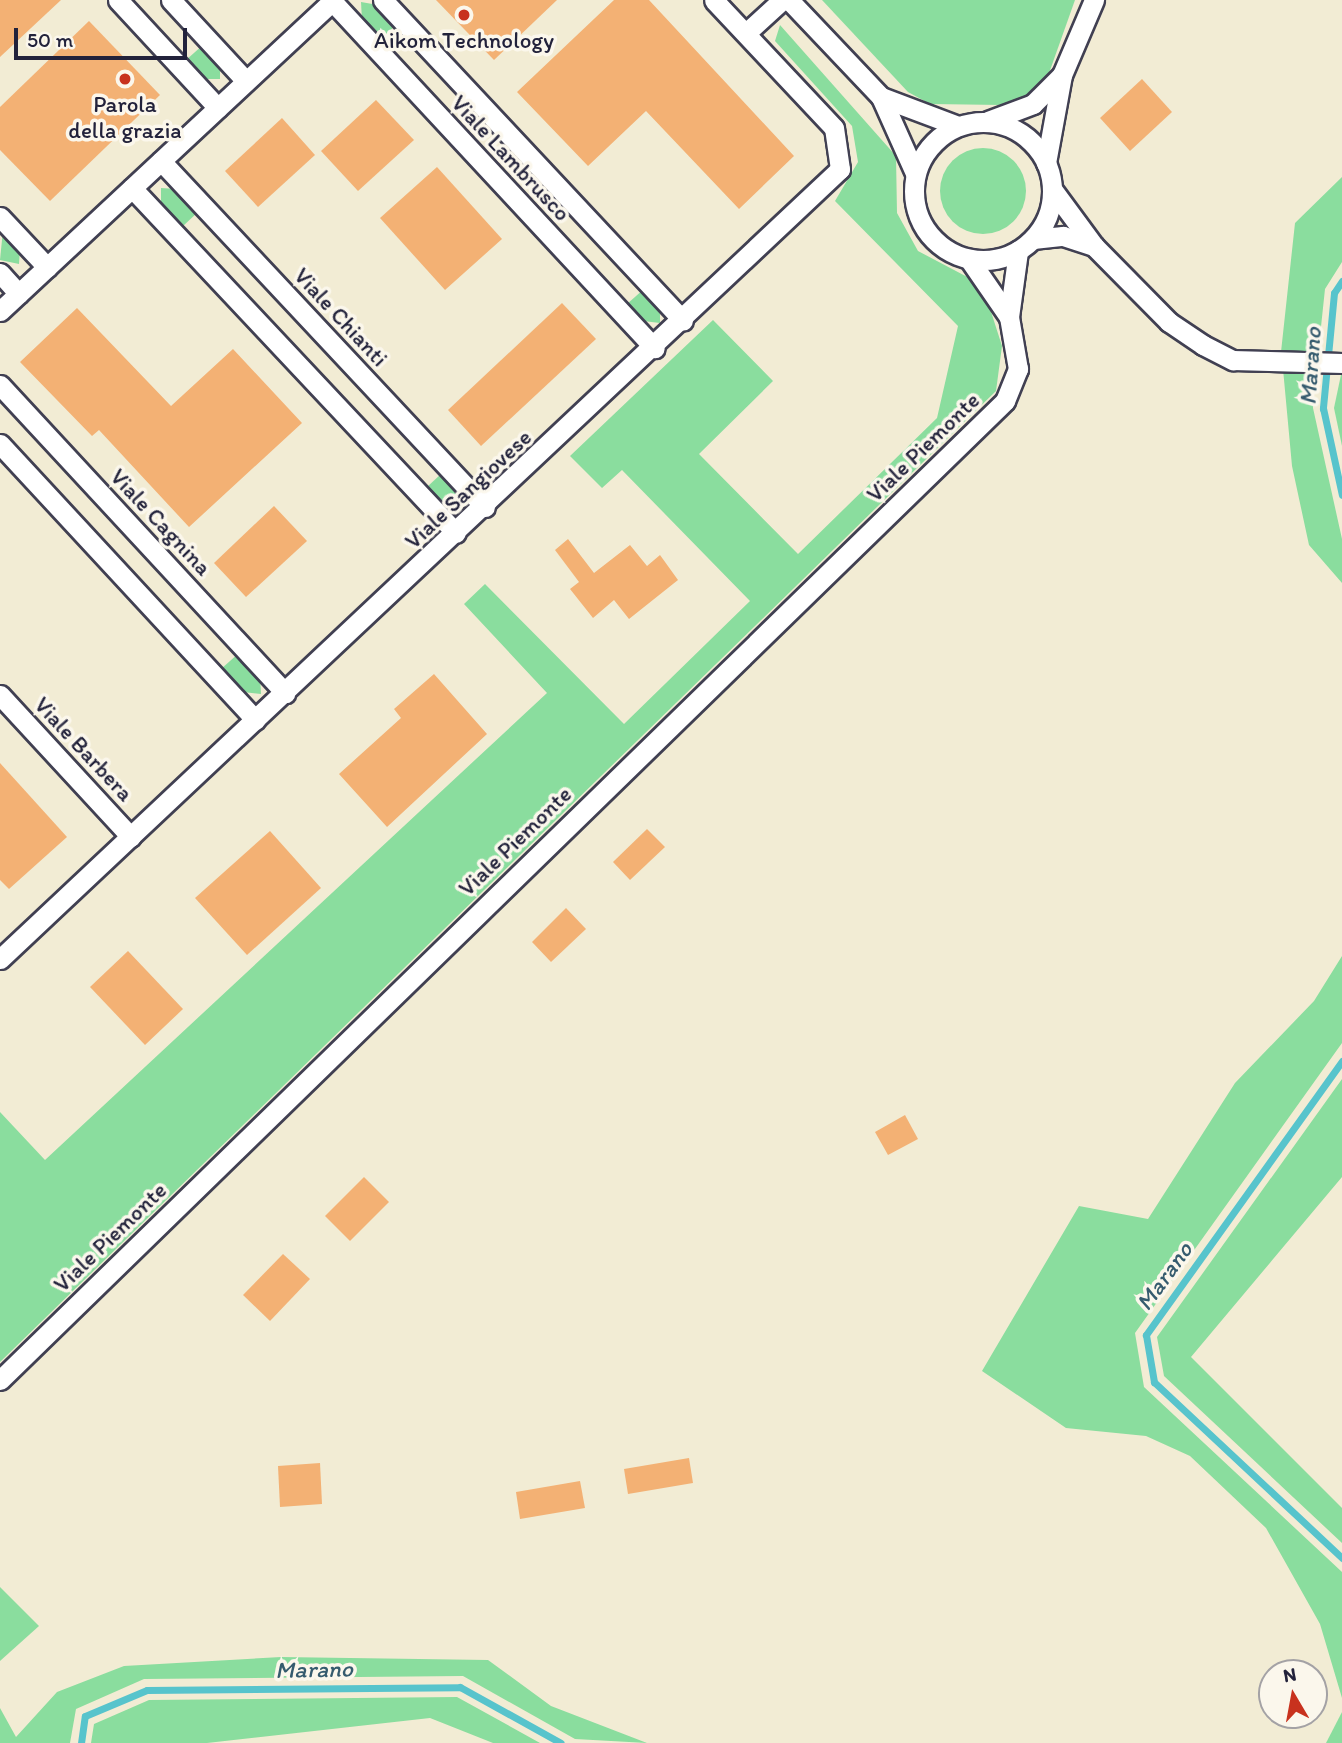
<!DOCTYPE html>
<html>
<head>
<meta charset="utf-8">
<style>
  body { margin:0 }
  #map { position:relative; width:1342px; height:1743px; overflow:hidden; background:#f2ecd4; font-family:Itim,sans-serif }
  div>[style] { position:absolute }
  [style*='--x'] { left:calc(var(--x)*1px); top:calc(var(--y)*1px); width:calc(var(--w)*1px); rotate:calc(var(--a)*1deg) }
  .green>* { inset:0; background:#8add9e }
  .round { border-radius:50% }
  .stream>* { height:7px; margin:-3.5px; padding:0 3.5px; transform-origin:3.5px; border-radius:3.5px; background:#57c4cc }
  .building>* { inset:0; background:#f3b174 }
  .roads { filter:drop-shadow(2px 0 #414052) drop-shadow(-2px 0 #414052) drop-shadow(0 2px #414052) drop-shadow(0 -2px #414052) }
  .street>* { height:19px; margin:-9.5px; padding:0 9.5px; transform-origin:9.5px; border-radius:9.5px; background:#fff }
  .street>.ring { margin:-9.5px; padding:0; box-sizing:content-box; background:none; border:19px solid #fff; border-radius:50% }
  .dots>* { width:19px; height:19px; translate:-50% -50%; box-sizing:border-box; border:4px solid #fbf7ec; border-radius:50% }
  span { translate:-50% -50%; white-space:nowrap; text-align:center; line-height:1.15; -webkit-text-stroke:7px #fbf7ec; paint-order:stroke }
  .poi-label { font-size:23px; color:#22223b }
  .street-label { font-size:23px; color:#22223b }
  .water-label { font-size:24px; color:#355b6e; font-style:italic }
  .north { position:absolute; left:1258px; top:1659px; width:70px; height:70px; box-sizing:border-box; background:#fbf7ec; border:2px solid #a4a2a5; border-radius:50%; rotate:350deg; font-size:19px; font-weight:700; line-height:28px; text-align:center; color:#22223b }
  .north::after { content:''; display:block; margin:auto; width:24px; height:32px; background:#c8321e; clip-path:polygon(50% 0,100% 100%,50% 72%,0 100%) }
  .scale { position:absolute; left:14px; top:28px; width:173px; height:32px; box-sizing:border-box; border:4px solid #22223b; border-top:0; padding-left:9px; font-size:21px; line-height:24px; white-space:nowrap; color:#22223b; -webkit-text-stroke:5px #fbf7ec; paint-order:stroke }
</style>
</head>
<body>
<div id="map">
  <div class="green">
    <i style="clip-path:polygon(822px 0,1075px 0,1048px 76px,1021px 101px,1002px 105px,930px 104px,908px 92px)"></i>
    <i style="clip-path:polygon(361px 2px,378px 5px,396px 25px,380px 40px,362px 20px)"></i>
    <i style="clip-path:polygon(780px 25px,896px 156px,897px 213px,918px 251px,973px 280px,986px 296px,1002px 346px,996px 391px,0 1362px,0 1112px,45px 1160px,547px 693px,464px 604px,485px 584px,624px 724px,750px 601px,622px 470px,602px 488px,570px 456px,713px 320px,773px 381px,699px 454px,798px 554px,937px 418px,958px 326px,835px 201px,858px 162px,852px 126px,775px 41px)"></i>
    <i style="clip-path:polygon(203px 45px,220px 64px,220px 79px,203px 79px,186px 60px)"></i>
    <i class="round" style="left:940px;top:148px;width:86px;height:86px"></i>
    <i style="clip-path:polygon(1342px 177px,1342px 262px,1325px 289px,1318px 355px,1281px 352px,1295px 223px)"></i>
    <i style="clip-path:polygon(161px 188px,177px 189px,198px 212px,182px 227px,161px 205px)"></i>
    <i style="clip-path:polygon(3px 230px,20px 248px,19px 264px,0 260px)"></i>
    <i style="clip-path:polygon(644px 289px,660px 306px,660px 323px,643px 321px,627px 304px)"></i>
    <i style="clip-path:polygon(1283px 369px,1313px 370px,1313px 408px,1342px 539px,1342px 583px,1309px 545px,1292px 466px)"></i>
    <i style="clip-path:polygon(1342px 370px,1342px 446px,1334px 408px)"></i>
    <i style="clip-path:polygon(442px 473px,461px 493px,460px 507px,445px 508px,426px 488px)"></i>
    <i style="clip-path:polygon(239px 653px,260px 676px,261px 694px,243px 692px,221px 669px)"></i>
    <i style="clip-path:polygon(1342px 956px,1342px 1043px,1135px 1333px,1144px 1387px,1342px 1572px,1342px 1698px,1320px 1624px,1266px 1528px,1190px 1456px,1146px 1436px,1066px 1428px,982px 1371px,1079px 1206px,1148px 1219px,1235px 1083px,1314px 1001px)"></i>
    <i style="clip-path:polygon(1342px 1079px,1342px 1177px,1191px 1357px,1342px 1508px,1342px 1543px,1164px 1376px,1157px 1337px)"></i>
    <i style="clip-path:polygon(0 1587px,39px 1626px,0 1661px)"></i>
    <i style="clip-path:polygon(281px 1657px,488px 1660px,551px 1706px,647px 1743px,575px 1739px,463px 1676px,144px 1679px,76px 1709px,70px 1743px,0 1743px,0 1708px,16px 1737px,57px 1692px,124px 1666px)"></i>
    <i style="clip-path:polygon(457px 1697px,540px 1743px,493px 1743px,430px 1718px,207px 1743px,91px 1743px,94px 1724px,149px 1700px)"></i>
    <i style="clip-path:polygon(1342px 1712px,1342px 1743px,1326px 1743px)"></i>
  </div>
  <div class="stream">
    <i style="--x:1342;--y:281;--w:14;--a:124"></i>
    <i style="--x:1334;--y:293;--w:116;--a:95.5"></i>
    <i style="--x:1323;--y:408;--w:89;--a:77.7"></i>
    <i style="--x:1342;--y:1061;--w:337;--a:125.6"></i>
    <i style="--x:1146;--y:1335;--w:48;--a:80.3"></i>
    <i style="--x:1154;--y:1382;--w:258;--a:43.1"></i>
    <i style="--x:81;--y:1743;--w:27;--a:-82"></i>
    <i style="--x:85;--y:1716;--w:67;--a:-22.8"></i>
    <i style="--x:147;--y:1690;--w:313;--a:-0.5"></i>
    <i style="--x:460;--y:1687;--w:115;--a:29"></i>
  </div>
  <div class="building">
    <i style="clip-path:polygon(0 0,61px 0,0 57px)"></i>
    <i style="clip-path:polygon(436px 0,557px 0,494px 60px)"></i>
    <i style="clip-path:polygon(614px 0,649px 0,794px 156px,739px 209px,646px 111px,588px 166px,517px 92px)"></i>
    <i style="clip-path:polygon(89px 21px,160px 95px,50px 201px,0 150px,0 107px)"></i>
    <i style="clip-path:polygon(1142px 79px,1172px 112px,1130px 151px,1100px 118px)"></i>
    <i style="clip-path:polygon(376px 100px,414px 140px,358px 191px,321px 151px)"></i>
    <i style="clip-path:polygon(282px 118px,315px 155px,258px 207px,225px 171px)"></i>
    <i style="clip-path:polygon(437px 167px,502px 239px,445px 290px,380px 218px)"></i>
    <i style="clip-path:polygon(562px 303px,596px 339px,481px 446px,448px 410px)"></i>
    <i style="clip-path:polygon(77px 308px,171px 406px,233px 349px,302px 423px,189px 527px,99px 430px,92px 436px,20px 362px)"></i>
    <i style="clip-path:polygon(274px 506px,307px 541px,246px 597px,214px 563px)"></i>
    <i style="clip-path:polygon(568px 539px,594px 573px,630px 545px,647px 566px,660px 555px,678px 580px,629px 619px,614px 600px,593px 618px,570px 589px,579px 582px,555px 550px)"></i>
    <i style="clip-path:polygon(434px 674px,487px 734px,387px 827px,339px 774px,401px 718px,394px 709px)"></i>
    <i style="clip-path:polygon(0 763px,67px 837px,9px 889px,0 880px)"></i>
    <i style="clip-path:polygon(647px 829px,665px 847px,630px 880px,613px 862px)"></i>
    <i style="clip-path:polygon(270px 831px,321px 888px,247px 955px,195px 898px)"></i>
    <i style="clip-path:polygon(566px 908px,586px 929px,551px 962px,532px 942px)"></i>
    <i style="clip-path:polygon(128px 951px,183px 1009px,145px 1045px,90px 987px)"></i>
    <i style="clip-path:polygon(905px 1115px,918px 1139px,888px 1155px,875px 1132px)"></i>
    <i style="clip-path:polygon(364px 1177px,389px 1202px,350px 1241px,325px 1216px)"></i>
    <i style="clip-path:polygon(283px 1254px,310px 1279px,270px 1321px,243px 1295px)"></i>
    <i style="clip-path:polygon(689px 1458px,693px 1483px,628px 1494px,624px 1469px)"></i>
    <i style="clip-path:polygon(320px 1463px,322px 1504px,280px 1507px,278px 1466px)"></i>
    <i style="clip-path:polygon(580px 1481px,585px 1508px,520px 1519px,516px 1492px)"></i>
  </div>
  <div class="roads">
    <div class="street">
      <i style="--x:118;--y:0;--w:147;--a:47.2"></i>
      <i style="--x:171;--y:0;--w:110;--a:47.2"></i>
      <i style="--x:383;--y:0;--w:439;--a:46.9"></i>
      <i style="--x:789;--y:0;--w:134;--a:46.5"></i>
      <i style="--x:881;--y:97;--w:83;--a:65.9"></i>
      <i style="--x:332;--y:1;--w:474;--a:47.1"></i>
      <i style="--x:746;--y:33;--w:49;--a:-42.5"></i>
      <i style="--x:881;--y:97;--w:82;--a:20.6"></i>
      <i style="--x:988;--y:121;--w:48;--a:-20.7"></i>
      <i style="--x:1033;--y:104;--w:40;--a:-45"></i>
      <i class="ring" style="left:914px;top:122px;width:119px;height:119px"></i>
      <i style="--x:161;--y:161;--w:474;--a:46.9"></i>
      <i style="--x:1046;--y:163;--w:89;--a:-79.7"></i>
      <i style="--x:1062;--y:75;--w:82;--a:-66.9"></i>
      <i style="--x:132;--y:188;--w:473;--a:46.8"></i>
      <i style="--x:1052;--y:189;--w:71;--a:53.6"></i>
      <i style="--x:1094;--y:246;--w:107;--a:45.4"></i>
      <i style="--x:1169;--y:322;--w:41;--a:34.1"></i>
      <i style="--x:1203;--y:345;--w:34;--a:27"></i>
      <i style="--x:1233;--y:360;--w:109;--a:1.6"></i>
      <i style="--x:0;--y:217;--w:69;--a:46.8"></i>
      <i style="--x:1033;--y:239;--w:30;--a:-6"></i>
      <i style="--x:1063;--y:236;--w:33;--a:18"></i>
      <i style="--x:0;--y:273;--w:28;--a:48"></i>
      <i style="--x:0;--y:311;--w:456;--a:-43"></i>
      <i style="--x:1009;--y:317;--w:67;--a:-82.2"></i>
      <i style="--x:0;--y:385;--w:420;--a:47.2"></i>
      <i style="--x:0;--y:444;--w:376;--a:47.2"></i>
      <i style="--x:0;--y:695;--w:193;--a:47.3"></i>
      <i style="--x:0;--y:959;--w:1153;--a:-43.24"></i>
      <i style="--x:840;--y:169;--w:41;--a:-98.3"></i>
      <i style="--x:834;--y:128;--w:175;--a:-133.2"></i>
      <i style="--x:0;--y:1380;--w:1403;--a:-44.25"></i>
      <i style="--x:1005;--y:401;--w:35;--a:-68"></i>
      <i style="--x:1018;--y:369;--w:53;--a:-99.8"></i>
      <i style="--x:1009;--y:317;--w:70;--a:-124.6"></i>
    </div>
  </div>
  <div class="dots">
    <i style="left:464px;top:15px;background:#c8321e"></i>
    <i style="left:125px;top:79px;background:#c8321e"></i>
  </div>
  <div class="poi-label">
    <span style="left:464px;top:40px">Aikom Technology</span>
    <span style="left:125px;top:117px">Parola<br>della grazia</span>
  </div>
  <div class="street-label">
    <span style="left:511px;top:158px;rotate:47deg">Viale Lambrusco</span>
    <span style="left:341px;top:317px;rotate:47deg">Viale Chianti</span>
    <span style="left:923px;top:447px;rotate:-44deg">Viale Piemonte</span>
    <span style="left:468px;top:489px;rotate:-43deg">Viale Sangiovese</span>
    <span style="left:161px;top:522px;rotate:47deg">Viale Cagnina</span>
    <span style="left:84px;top:749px;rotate:47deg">Viale Barbera</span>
    <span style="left:515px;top:841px;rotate:-44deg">Viale Piemonte</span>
    <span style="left:110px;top:1237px;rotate:-44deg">Viale Piemonte</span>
  </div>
  <div class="water-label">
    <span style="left:1310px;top:366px;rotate:-86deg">Marano</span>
    <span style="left:1164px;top:1276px;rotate:-54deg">Marano</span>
    <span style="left:314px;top:1669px;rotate:-1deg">Marano</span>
  </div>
  <div class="north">N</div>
  <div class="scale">50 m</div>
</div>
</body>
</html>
